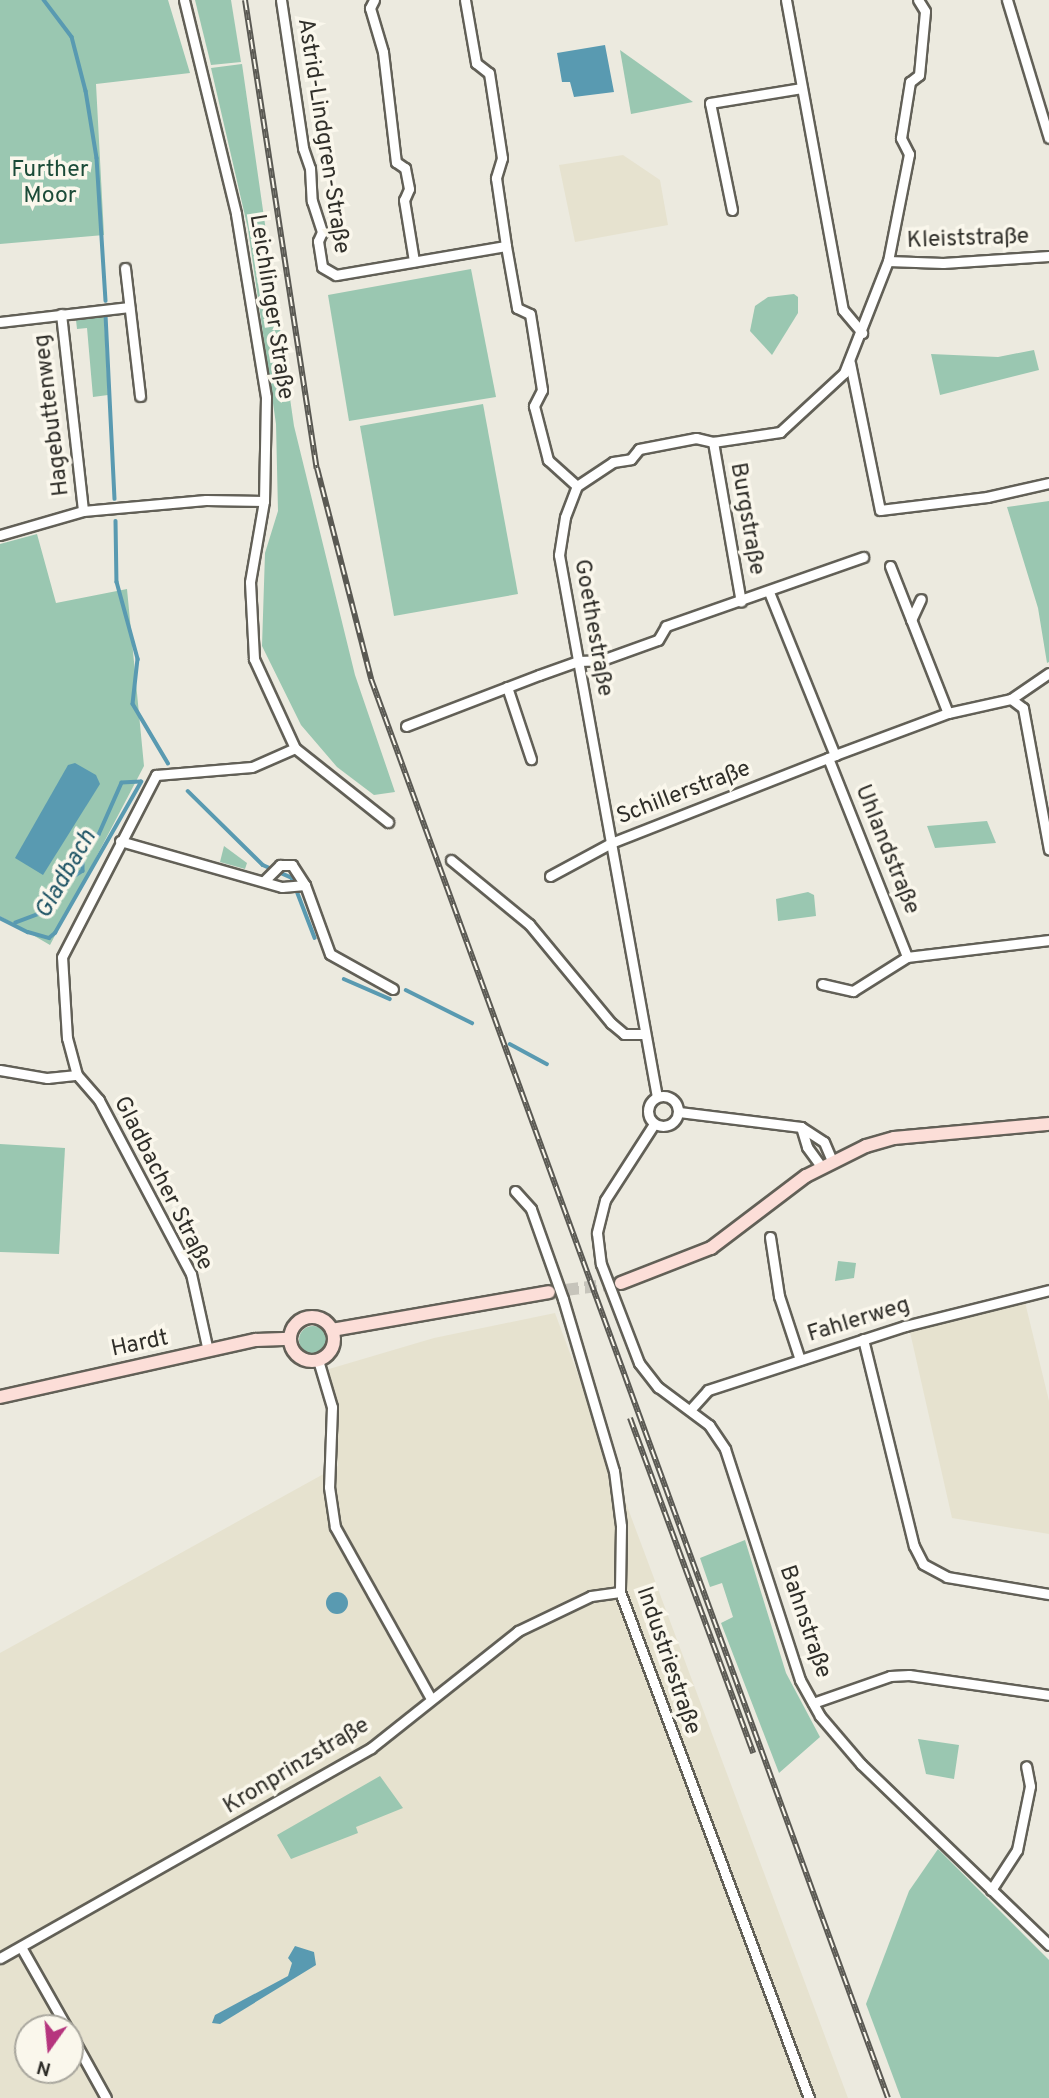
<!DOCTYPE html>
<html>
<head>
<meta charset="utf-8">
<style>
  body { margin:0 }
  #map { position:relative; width:1049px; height:2098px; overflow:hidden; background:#eceadf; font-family:Overpass,sans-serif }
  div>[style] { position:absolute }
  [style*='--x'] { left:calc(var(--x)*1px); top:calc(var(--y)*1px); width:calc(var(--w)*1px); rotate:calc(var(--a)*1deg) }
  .built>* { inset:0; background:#e6e2cf }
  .green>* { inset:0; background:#9ac7b1 }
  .round { border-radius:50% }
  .water>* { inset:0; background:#599ab1 }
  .stream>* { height:3.5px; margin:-1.75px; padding:0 1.75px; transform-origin:1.75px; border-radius:1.75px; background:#599ab1 }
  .secondary-tunnel>* { height:12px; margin-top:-6px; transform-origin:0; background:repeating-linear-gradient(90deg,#c6c4bb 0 12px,transparent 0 18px) }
  .roads { filter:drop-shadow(2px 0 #626057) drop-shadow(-2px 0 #626057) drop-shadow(0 2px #626057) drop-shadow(0 -2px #626057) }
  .minor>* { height:9px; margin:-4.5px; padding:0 4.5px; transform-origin:4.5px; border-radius:4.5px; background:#fff }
  .minor>.ring { margin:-4.5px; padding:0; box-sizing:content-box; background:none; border:9px solid #fff; border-radius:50% }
  .secondary>* { height:12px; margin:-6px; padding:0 6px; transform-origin:6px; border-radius:6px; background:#fcded8 }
  .secondary>.ring { margin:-6px; padding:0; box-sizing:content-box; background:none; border:12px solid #fcded8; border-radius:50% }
  .rail>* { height:6px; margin-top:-3px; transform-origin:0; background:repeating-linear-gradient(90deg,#faf7ec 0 10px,#5a5953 0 20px); box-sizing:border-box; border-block:2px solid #5a5953 }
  span { translate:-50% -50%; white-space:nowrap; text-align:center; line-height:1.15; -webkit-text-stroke:7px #faf7ec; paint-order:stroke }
  .street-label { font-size:23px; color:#2f2e29 }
  .park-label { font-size:23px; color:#1b4b38 }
  .water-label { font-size:24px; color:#1d5364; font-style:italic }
  .north { position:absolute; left:14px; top:2014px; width:70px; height:70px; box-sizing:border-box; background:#faf7ec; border:2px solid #a9a79e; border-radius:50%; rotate:195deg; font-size:19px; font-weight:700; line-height:28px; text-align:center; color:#2f2e29 }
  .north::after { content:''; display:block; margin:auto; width:24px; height:32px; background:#b6357e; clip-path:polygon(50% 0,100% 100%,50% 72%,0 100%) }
</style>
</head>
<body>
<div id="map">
  <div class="built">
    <i style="clip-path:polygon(623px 155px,660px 180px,668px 225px,575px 242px,559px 165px)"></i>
    <i style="clip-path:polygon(1024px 1298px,1049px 1401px,1049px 1534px,952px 1518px,910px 1332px)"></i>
    <i style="clip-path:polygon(evenodd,555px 1313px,848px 2098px,0 2098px,0 1653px,338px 1466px,329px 1369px,434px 1338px,555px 1313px,28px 2028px,70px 2028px,70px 2070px,28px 2070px,28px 2028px)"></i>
  </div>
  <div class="green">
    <i style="clip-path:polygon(0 0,168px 0,190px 73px,96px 84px,104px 235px,0 244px)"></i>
    <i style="clip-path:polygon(195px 0,231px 0,241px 62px,211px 65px)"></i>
    <i style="clip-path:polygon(620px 50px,693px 102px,631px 114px)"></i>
    <i style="clip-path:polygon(242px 64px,294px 426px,355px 675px,395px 792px,374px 795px,337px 767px,301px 725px,262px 646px,265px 553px,278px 511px,276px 424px,248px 229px,211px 68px)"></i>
    <i style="clip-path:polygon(471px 269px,496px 397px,349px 421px,328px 295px)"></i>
    <i style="clip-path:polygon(794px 294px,798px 297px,798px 313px,772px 355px,750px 331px,755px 306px,768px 297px)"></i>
    <i style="clip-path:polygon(104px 316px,108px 395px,93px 397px,87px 328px,77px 329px,76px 320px)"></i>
    <i style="clip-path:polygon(1034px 350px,1039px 370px,940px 395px,931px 354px,998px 357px)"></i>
    <i style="clip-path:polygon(483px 404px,518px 594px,394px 616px,360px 426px)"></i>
    <i style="clip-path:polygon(1049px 501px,1049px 662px,1047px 663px,1038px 608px,1007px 507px)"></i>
    <i style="clip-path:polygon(37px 534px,56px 603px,127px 589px,144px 766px,50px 945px,0 916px,0 544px)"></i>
    <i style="clip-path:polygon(987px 821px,996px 843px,935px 848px,927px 826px)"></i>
    <i style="clip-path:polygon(224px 846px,247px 863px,245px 869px,220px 862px)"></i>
    <i style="clip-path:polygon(808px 892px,814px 895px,816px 916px,778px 921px,776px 899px)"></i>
    <i style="clip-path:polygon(0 1144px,65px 1148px,59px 1254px,0 1252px)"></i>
    <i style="clip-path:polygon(838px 1261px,856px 1263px,854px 1278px,835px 1281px)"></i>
    <i class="round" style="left:299px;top:1326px;width:28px;height:28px"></i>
    <i style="clip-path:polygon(745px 1540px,786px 1673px,820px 1737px,779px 1773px,721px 1623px,733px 1617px,722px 1583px,710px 1587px,700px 1558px)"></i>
    <i style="clip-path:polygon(918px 1739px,959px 1745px,954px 1779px,926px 1774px)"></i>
    <i style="clip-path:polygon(380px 1776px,403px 1808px,356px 1827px,358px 1833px,291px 1859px,277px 1835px)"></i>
    <i style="clip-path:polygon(938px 1849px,1049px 1960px,1049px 2098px,901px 2098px,866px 2004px,909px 1891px)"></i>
  </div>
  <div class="water">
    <i style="clip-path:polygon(605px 45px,614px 92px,574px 97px,570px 82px,562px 82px,557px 53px)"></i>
    <i style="clip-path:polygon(75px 763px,96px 775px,100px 784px,43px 875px,15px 858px,68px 765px)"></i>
    <i class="round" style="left:326px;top:1592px;width:22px;height:22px"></i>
    <i style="clip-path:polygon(295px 1946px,314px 1952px,316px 1965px,220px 2024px,212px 2023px,215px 2015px,288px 1976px,292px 1963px,288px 1958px)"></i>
  </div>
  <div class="stream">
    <i style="--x:44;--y:0;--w:46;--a:52.9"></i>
    <i style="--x:72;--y:37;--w:56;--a:75.5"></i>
    <i style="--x:86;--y:91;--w:68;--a:80.7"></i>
    <i style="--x:97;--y:158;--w:143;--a:86.4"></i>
    <i style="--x:106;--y:315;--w:184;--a:87.2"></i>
    <i style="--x:116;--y:521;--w:61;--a:89.1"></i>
    <i style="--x:117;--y:582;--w:80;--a:74.7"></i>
    <i style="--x:138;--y:659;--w:45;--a:96.3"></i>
    <i style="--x:133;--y:704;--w:69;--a:59.3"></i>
    <i style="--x:188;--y:791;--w:105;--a:44.6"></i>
    <i style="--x:263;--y:865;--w:32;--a:24"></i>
    <i style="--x:292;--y:878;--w:64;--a:69"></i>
    <i style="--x:0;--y:918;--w:31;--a:27"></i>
    <i style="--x:28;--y:932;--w:22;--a:16"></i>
    <i style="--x:49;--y:938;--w:8;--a:-40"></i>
    <i style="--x:55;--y:933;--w:174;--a:-60.3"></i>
    <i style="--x:141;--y:782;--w:19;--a:177"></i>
    <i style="--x:122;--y:783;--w:57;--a:113.9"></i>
    <i style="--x:99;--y:835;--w:22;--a:137"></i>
    <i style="--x:83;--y:850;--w:21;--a:90"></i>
    <i style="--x:83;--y:871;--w:45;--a:146.7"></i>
    <i style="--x:45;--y:896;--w:17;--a:100"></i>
    <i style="--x:42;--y:913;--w:28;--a:159"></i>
    <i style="--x:344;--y:979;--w:50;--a:23.5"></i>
    <i style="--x:406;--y:990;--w:74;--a:26.6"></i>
    <i style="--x:510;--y:1044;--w:42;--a:28.4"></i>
  </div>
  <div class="secondary-tunnel">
    <i style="--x:549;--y:1292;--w:73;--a:-7.1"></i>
  </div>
  <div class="roads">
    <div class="minor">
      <i style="--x:184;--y:0;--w:220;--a:76.3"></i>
      <i style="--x:236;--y:214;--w:185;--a:80.7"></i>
      <i style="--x:266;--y:397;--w:104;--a:91.1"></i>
      <i style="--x:264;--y:501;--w:82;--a:99.8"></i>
      <i style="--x:250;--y:582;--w:77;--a:87"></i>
      <i style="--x:254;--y:659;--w:98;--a:65.3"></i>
      <i style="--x:295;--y:748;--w:119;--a:38.5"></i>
      <i style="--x:281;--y:0;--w:150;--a:81.5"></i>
      <i style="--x:303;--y:148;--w:21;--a:71"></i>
      <i style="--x:310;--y:168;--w:33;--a:87"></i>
      <i style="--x:312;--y:201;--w:33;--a:72"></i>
      <i style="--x:322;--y:232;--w:10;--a:114"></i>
      <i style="--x:318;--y:241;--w:26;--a:81"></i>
      <i style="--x:322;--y:267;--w:16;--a:30"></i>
      <i style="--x:336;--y:275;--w:172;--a:-9.7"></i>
      <i style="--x:374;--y:0;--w:9;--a:117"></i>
      <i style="--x:370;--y:8;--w:46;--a:73.5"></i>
      <i style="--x:383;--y:52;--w:111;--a:83.3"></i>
      <i style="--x:396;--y:162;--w:11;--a:34"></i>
      <i style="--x:405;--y:168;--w:21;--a:79"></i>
      <i style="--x:409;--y:189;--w:12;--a:114"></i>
      <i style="--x:404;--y:200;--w:62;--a:80.7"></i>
      <i style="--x:465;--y:0;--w:64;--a:80.1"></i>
      <i style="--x:476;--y:63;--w:16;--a:38"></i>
      <i style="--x:489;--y:73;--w:86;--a:81.3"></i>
      <i style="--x:502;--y:158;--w:21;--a:107"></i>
      <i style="--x:496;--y:178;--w:69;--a:81.6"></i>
      <i style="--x:506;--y:246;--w:63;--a:79.9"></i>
      <i style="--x:517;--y:308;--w:14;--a:25"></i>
      <i style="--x:530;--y:314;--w:77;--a:81"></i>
      <i style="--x:542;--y:390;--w:18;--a:117"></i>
      <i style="--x:534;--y:406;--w:56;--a:75.5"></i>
      <i style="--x:548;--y:460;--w:39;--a:42"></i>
      <i style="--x:786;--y:0;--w:315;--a:79.6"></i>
      <i style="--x:843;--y:310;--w:30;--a:50"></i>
      <i style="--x:1007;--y:0;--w:144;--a:73.1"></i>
      <i style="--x:732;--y:210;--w:109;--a:-101.6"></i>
      <i style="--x:710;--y:103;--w:93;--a:-9.3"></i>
      <i style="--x:888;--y:261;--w:55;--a:2.1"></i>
      <i style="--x:943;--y:263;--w:106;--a:-3.8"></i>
      <i style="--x:125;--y:268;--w:129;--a:83.3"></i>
      <i style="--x:61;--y:314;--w:198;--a:83.6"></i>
      <i style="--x:0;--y:322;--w:130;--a:-6.6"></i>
      <i style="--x:850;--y:363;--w:150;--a:78.5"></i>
      <i style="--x:880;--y:510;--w:108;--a:-6.9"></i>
      <i style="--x:987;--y:497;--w:64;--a:-12.7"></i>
      <i style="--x:713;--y:442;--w:162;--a:80.1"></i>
      <i style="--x:0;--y:535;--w:86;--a:-16.1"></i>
      <i style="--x:83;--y:511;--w:123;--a:-5.1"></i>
      <i style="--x:206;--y:500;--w:58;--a:1"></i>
      <i style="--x:890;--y:566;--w:158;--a:68.5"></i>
      <i style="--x:769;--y:592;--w:176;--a:68"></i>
      <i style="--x:911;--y:620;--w:23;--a:-65"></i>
      <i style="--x:507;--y:687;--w:76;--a:71.6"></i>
      <i style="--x:1011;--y:699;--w:15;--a:37"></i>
      <i style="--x:1023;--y:708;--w:144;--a:79.6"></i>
      <i style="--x:406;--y:726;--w:142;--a:-21"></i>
      <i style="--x:539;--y:675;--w:41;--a:-19.7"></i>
      <i style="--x:578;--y:661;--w:24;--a:-2"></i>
      <i style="--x:602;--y:660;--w:59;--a:-19.7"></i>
      <i style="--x:658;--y:640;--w:16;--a:-60"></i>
      <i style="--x:666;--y:626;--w:209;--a:-19.3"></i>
      <i style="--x:828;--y:758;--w:214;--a:68.3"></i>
      <i style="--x:120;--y:841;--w:168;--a:15.9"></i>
      <i style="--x:282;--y:887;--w:23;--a:-5"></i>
      <i style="--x:451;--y:860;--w:101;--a:39.4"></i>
      <i style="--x:529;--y:924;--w:129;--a:50.4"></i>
      <i style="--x:611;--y:1023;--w:17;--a:40"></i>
      <i style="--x:624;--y:1034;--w:21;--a:0"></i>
      <i style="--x:550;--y:876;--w:69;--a:-28.4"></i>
      <i style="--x:611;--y:843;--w:241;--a:-21.4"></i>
      <i style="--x:835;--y:755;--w:121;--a:-20.4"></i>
      <i style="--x:948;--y:713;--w:65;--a:-12.5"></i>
      <i style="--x:1011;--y:699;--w:46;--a:-34.4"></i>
      <i style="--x:264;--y:881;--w:23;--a:-45"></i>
      <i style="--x:280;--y:865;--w:12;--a:0"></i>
      <i style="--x:292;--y:865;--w:24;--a:57"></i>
      <i style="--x:305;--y:885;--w:73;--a:70.1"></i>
      <i style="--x:330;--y:954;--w:72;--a:29.1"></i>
      <i style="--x:822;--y:984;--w:32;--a:13"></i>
      <i style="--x:853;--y:991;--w:64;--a:-32.2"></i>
      <i style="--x:907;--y:957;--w:143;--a:-6.8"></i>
      <i style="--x:0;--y:1070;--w:48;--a:9.7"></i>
      <i style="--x:47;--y:1078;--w:30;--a:-6"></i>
      <i class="ring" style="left:648px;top:1096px;width:21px;height:21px"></i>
      <i style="--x:657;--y:1097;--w:551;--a:-100.25"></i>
      <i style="--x:559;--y:555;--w:38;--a:-81"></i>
      <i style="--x:565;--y:517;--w:33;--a:-69"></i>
      <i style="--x:577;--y:486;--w:43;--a:-33.7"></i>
      <i style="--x:613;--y:462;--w:18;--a:-9"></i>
      <i style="--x:631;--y:459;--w:13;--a:-51"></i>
      <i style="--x:639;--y:449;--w:58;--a:-10.9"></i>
      <i style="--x:696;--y:438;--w:17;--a:13"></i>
      <i style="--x:713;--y:442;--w:68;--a:-8.5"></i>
      <i style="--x:780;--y:432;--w:87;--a:-42.7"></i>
      <i style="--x:844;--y:373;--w:120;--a:-68.6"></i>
      <i style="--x:888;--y:261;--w:109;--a:-78.9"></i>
      <i style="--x:909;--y:154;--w:18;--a:-117"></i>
      <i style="--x:901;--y:138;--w:57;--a:-80.9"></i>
      <i style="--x:910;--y:82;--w:11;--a:-38"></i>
      <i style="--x:919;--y:75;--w:64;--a:-84.6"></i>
      <i style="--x:925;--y:11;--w:13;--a:-122"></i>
      <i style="--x:679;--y:1112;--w:123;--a:7"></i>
      <i style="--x:801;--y:1127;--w:27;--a:33"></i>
      <i style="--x:824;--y:1142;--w:21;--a:67"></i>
      <i style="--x:654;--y:1124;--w:90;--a:122.8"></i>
      <i style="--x:605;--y:1200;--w:34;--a:104"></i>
      <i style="--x:597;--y:1233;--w:31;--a:83"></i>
      <i style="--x:601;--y:1264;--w:106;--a:69"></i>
      <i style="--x:639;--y:1363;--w:31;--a:52"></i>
      <i style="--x:658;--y:1387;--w:64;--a:36.7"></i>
      <i style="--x:709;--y:1425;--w:29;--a:56"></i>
      <i style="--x:725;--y:1449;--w:243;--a:72"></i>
      <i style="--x:800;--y:1680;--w:41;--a:60.9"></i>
      <i style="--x:820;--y:1716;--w:63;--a:49.5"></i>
      <i style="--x:861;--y:1764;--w:261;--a:43.9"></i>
      <i style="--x:801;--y:1127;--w:21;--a:73"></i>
      <i style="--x:807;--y:1147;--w:24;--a:54"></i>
      <i style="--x:515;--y:1191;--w:24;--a:48"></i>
      <i style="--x:531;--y:1209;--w:96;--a:70.4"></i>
      <i style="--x:563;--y:1299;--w:179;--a:73.5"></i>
      <i style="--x:614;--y:1471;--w:55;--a:82.7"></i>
      <i style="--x:621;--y:1526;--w:66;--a:90.9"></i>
      <i style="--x:620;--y:1592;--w:540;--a:69.52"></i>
      <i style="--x:770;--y:1237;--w:60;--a:81.3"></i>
      <i style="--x:779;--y:1296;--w:67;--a:71.8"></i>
      <i style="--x:863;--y:1339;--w:213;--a:76.2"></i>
      <i style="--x:914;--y:1546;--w:20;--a:63"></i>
      <i style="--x:923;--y:1564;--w:27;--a:28"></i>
      <i style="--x:947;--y:1577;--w:103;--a:9.5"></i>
      <i style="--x:208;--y:1351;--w:79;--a:-102.4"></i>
      <i style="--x:191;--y:1274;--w:197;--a:-117.9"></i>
      <i style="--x:99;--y:1100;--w:33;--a:-131"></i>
      <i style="--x:77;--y:1075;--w:38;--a:-105"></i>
      <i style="--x:67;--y:1038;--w:81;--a:-93.5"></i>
      <i style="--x:62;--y:957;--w:205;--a:-62.7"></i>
      <i style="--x:156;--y:775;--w:96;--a:-4.8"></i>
      <i style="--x:252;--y:767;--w:47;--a:-23.8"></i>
      <i style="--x:318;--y:1360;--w:49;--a:73.4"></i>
      <i style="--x:332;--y:1407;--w:80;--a:92.1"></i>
      <i style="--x:329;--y:1487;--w:40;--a:81.5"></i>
      <i style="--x:335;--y:1527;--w:197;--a:60.8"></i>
      <i style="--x:690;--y:1410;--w:27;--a:-48"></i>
      <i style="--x:708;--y:1390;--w:207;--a:-18"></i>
      <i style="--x:905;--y:1326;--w:148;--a:-14"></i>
      <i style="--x:813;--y:1703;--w:82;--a:-19.3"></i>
      <i style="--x:890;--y:1676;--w:19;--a:-3"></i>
      <i style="--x:909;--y:1675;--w:141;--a:8.1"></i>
      <i style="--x:991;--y:1890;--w:48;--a:-57"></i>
      <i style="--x:1017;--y:1850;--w:65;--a:-78.5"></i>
      <i style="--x:1030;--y:1786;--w:20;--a:-101"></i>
      <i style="--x:21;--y:1947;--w:93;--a:60.4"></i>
      <i style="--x:0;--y:1958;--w:426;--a:-29.5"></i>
      <i style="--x:371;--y:1748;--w:188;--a:-38.5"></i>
      <i style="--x:518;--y:1631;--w:81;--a:-25.6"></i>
      <i style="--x:591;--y:1596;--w:29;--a:-8"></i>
      <i style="--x:70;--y:2033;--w:74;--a:61"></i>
    </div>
    <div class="secondary">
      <i style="--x:621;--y:1283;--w:97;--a:-21.3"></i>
      <i style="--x:711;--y:1248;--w:119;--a:-37.2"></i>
      <i style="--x:806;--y:1176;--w:67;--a:-26.6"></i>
      <i style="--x:866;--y:1146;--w:29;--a:-16"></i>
      <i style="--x:894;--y:1138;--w:156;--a:-5.2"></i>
      <i class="ring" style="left:290px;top:1317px;width:32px;height:32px"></i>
      <i style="--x:332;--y:1330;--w:220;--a:-9.9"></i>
      <i style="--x:0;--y:1397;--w:262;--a:-12.6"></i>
      <i style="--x:256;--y:1340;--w:34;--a:-2"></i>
    </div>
  </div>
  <div class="rail">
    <i style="--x:245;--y:0;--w:474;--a:81.3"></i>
    <i style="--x:317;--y:468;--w:218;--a:75.6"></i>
    <i style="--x:371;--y:679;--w:1510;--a:69.98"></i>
    <i style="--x:630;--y:1418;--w:357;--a:69.8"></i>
  </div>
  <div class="street-label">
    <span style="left:322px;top:136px;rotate:81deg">Astrid-Lindgren-Straße</span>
    <span style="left:968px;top:240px;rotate:-2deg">Kleiststraße</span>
    <span style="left:270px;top:307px;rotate:81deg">Leichlinger Straße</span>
    <span style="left:53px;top:415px;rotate:-97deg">Hagebuttenweg</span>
    <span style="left:746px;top:519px;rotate:80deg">Burgstraße</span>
    <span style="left:592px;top:628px;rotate:80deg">Goethestraße</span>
    <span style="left:684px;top:794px;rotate:-21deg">Schillerstraße</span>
    <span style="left:886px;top:850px;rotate:68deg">Uhlandstraße</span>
    <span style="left:162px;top:1184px;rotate:63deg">Gladbacher Straße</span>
    <span style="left:859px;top:1321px;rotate:-17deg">Fahlerweg</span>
    <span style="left:140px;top:1345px;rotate:-12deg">Hardt</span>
    <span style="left:804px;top:1622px;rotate:71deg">Bahnstraße</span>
    <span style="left:667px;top:1661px;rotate:71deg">Industriestraße</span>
    <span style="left:297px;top:1767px;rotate:-31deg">Kronprinzstraße</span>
  </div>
  <div class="park-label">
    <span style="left:50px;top:184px">Further<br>Moor</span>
  </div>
  <div class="water-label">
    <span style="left:67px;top:875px;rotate:-60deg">Gladbach</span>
  </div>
  <div class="north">N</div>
</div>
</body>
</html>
